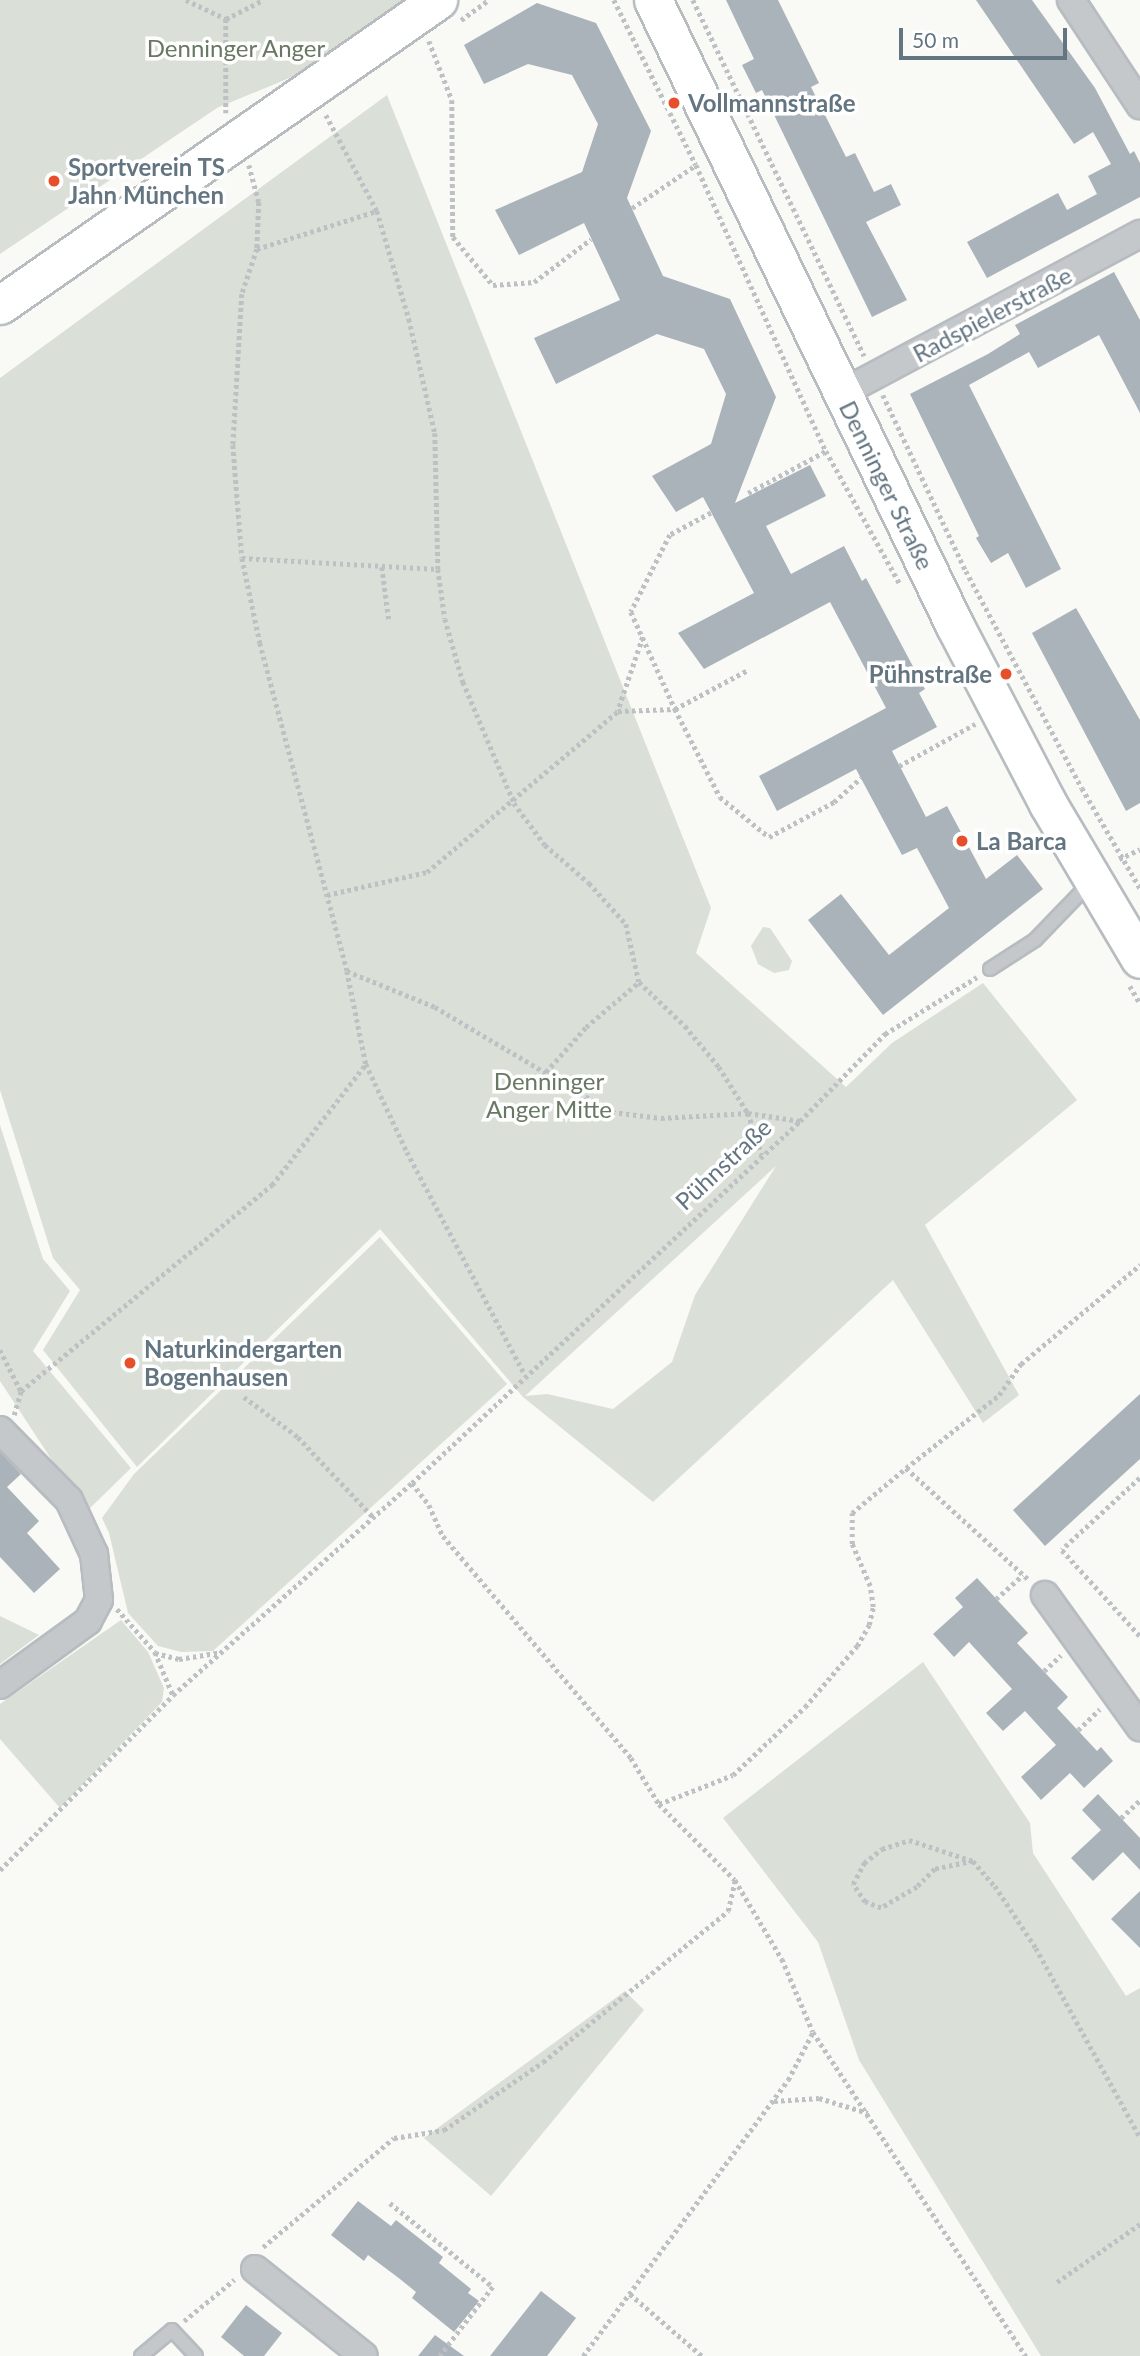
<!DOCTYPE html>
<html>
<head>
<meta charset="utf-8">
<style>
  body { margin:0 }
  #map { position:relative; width:1140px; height:2356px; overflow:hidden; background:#f9f9f6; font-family:Lato,sans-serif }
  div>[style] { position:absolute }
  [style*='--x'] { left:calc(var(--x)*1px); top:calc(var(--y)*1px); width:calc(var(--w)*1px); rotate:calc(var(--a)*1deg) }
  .green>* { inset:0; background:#dae0d7 }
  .building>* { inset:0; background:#aab3b9 }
  .path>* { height:4.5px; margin-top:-2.25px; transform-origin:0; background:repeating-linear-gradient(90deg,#bec1c3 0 3.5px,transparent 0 7px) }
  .roads { filter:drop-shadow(2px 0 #b6bcc0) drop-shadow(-2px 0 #b6bcc0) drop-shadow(0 2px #b6bcc0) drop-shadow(0 -2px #b6bcc0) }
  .lane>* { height:12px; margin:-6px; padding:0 6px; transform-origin:6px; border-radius:6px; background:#c4c8cb }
  .street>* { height:26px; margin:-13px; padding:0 13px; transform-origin:13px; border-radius:13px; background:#c4c8cb }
  .secondary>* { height:37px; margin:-18.5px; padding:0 18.5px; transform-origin:18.5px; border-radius:18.5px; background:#fff }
  .dots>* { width:19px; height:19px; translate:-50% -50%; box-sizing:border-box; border:4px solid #fff; border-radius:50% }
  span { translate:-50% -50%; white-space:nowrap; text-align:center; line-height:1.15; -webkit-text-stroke:7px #fff; paint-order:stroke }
  .park-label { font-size:24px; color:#677962 }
  .poi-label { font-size:24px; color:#637581; font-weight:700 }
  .left { translate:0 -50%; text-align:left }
  .right { translate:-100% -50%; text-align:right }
  .street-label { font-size:24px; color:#637581 }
  .scale { position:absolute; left:899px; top:28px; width:168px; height:32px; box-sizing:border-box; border:4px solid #637581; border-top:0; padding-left:9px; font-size:21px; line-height:24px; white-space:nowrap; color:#637581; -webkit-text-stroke:5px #fff; paint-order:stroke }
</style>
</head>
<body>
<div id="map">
  <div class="green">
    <i style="clip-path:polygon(0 0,403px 0,311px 69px,217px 108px,0 254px)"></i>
    <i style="clip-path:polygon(evenodd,387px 95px,711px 908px,696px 953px,846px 1087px,892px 1043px,983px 983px,1077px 1100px,925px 1225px,1019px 1395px,983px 1423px,893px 1280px,653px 1502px,523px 1397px,380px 1229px,137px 1467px,43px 1350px,80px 1290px,53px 1258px,0 1090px,0 378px,387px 95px,776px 1166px,695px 1295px,672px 1362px,613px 1409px,547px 1394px,525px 1396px,776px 1166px)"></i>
    <i style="clip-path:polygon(763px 927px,770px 928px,792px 961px,789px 970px,774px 973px,758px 964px,751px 946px)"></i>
    <i style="clip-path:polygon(0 1125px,43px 1259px,70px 1291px,33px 1351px,131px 1468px,86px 1512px,0 1381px)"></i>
    <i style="clip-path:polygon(380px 1237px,507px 1384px,213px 1651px,181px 1652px,158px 1646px,128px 1613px,109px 1533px,102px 1518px,134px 1474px)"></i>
    <i style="clip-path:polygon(0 1616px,39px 1635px,0 1664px)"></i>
    <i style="clip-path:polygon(121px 1620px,148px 1652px,164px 1688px,162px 1702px,60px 1808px,0 1739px,0 1704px)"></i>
    <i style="clip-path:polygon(923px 1662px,1030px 1823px,1033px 1853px,1126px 1996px,1140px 1988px,1140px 2356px,1041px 2356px,859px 2060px,818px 1942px,723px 1818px)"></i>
    <i style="clip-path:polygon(625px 1991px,644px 2010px,491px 2196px,424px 2138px)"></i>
  </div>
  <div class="building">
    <i style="clip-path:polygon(726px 0,778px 0,819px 83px,811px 87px,846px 157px,855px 153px,874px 192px,891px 184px,901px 205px,866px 222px,907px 300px,872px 317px,762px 90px,756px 93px,742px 65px,754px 59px)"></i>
    <i style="clip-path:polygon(976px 0,1032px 0,1095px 88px,1130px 154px,1134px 151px,1140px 163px,1140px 197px,987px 278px,967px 242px,1058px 193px,1067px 210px,1097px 194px,1088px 176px,1111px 164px,1093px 132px,1074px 144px)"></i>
    <i style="clip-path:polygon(537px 3px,596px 23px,651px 131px,627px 198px,663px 276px,730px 299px,776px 397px,735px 503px,810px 465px,826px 496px,766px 526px,791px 574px,844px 546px,862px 581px,866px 578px,925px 689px,919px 693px,937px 727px,892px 751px,926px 817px,947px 806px,986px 879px,1017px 855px,1043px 889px,883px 1015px,808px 920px,841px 894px,889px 955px,949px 908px,917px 848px,902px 855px,856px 769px,777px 811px,759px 776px,886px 708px,830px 602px,704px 669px,678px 633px,754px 593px,703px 497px,676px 512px,652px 476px,711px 444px,726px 394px,704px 349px,657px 334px,556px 384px,534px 338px,620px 300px,584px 223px,519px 255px,495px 210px,582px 172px,598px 124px,572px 75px,528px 64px,484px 84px,464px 45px)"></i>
    <i style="clip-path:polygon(1114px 272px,1140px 320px,1140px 413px,1099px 335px,1038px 368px,1029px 352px,969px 385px,1061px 569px,1026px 588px,1008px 553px,991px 563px,976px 538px,979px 536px,910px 394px,988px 354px,1020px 334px,1015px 325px)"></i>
    <i style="clip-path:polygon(1076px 608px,1140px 720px,1140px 803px,1126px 811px,1032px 633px)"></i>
    <i style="clip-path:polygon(1140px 1394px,1140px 1459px,1045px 1546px,1013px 1510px)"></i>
    <i style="clip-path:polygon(0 1452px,21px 1474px,7px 1487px,39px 1521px,27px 1533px,60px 1569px,34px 1593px,0 1557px)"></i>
    <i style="clip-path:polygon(977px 1578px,1028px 1633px,1017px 1643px,1068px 1697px,1057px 1708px,1097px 1751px,1101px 1747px,1113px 1761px,1084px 1788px,1070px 1773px,1041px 1800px,1021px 1777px,1056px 1745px,1025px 1711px,1003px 1731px,986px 1713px,1012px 1689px,969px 1642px,954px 1657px,933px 1634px,963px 1607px,955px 1598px)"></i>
    <i style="clip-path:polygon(1098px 1794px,1140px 1838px,1140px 1870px,1123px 1852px,1093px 1881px,1071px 1858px,1101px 1830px,1082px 1810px)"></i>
    <i style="clip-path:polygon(1140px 1891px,1140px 1948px,1111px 1919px)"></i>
    <i style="clip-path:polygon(358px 2201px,391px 2226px,396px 2220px,443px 2257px,439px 2263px,471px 2289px,468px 2293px,479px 2301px,454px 2332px,412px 2298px,416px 2292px,400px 2279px,368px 2255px,364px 2261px,331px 2235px)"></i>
    <i style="clip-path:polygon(541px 2291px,576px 2318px,547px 2356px,490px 2356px)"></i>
    <i style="clip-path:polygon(246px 2305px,282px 2333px,264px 2356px,244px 2356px,221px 2337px)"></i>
    <i style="clip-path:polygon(435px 2335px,464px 2356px,418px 2356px)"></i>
  </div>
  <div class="path">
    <i style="--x:186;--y:0;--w:44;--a:25.4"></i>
    <i style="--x:226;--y:19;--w:42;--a:-27.2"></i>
    <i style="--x:614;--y:0;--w:184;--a:63.6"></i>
    <i style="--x:696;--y:165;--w:314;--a:65.6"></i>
    <i style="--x:826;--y:451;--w:152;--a:60.9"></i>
    <i style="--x:693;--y:0;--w:395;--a:64.3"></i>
    <i style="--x:226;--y:19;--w:94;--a:90"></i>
    <i style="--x:461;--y:20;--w:34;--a:-36"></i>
    <i style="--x:429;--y:41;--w:63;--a:68.7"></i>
    <i style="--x:452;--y:100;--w:137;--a:89.6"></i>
    <i style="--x:453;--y:237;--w:62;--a:50.2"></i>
    <i style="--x:493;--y:285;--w:41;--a:-4.2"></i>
    <i style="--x:534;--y:282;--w:71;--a:-37"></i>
    <i style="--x:326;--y:115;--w:109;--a:62"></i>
    <i style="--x:377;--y:211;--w:113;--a:73.5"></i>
    <i style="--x:409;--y:319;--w:117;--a:77.2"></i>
    <i style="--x:435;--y:433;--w:136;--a:88.7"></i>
    <i style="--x:438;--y:569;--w:50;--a:82"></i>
    <i style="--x:445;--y:619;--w:66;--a:74.1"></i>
    <i style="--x:463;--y:682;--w:131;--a:67.1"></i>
    <i style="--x:514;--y:803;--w:52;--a:53.6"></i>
    <i style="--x:545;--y:845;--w:58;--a:40.8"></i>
    <i style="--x:589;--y:883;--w:55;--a:47.9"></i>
    <i style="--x:626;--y:924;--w:59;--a:77.4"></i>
    <i style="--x:639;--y:982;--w:64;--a:43.7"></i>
    <i style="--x:685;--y:1026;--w:53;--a:50.3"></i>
    <i style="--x:719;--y:1067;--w:54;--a:57.8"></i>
    <i style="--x:748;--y:1113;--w:53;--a:8.7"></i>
    <i style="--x:249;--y:165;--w:38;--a:75"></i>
    <i style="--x:259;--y:202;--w:47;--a:92.4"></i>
    <i style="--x:257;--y:249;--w:47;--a:108.4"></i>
    <i style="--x:242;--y:294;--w:151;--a:93.4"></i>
    <i style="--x:233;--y:445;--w:113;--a:85.4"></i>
    <i style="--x:242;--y:558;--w:87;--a:78"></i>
    <i style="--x:260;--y:643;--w:339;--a:75.1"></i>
    <i style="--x:347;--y:971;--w:95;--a:78.5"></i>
    <i style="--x:366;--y:1064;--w:97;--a:65"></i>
    <i style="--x:407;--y:1152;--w:252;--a:62.1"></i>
    <i style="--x:632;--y:208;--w:77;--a:-33.9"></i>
    <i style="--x:257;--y:249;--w:126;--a:-17.6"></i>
    <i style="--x:883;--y:395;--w:195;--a:64.8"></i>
    <i style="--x:966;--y:571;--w:246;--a:61.9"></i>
    <i style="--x:1082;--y:788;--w:116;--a:59.9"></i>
    <i style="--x:748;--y:493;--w:89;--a:-28.3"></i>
    <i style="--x:711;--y:513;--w:47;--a:151.8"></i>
    <i style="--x:670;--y:535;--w:86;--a:116.9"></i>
    <i style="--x:631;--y:612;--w:107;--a:65.6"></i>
    <i style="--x:675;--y:709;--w:81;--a:-28.2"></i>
    <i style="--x:242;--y:558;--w:196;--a:3.2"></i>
    <i style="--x:382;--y:567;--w:53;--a:82.5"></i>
    <i style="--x:643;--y:637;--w:78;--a:108.7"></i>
    <i style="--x:618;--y:711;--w:57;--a:-2"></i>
    <i style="--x:675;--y:709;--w:99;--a:62.9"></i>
    <i style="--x:720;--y:797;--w:63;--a:39.2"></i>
    <i style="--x:769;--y:837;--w:74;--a:-28.3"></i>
    <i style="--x:834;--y:802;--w:36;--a:-42"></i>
    <i style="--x:899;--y:766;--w:87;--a:-28.9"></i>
    <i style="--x:1119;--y:859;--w:23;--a:-25"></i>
    <i style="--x:327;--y:895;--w:103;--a:-13"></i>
    <i style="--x:427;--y:872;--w:250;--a:-40.1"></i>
    <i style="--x:347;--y:971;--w:95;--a:22.2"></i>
    <i style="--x:435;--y:1007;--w:206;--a:30.7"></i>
    <i style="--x:612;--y:1112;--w:49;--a:7"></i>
    <i style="--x:661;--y:1118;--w:87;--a:-3.3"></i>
    <i style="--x:748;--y:1113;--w:44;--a:71.6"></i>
    <i style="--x:1130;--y:986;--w:20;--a:60"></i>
    <i style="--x:546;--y:1072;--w:60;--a:-48.4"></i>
    <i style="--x:586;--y:1027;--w:70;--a:-40.3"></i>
    <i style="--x:0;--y:1350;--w:46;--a:62.9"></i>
    <i style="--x:244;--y:1397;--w:67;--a:36.5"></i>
    <i style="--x:298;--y:1437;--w:110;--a:46.8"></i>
    <i style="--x:14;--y:1415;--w:25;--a:-74"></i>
    <i style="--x:21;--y:1391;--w:325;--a:-39.4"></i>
    <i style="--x:272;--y:1185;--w:153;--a:-52.2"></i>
    <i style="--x:906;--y:1468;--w:118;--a:-38.1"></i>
    <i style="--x:999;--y:1395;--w:38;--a:-55"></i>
    <i style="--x:1021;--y:1364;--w:155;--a:-39.8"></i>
    <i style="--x:1140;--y:1478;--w:106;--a:137.3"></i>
    <i style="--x:1062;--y:1550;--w:116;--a:47.8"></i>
    <i style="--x:412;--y:1483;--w:28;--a:52"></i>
    <i style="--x:429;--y:1505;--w:34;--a:66"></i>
    <i style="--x:443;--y:1536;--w:291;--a:49.7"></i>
    <i style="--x:631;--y:1758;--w:54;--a:58.7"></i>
    <i style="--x:659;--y:1804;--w:107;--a:45"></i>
    <i style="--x:735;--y:1880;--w:92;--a:59.3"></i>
    <i style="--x:782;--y:1959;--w:79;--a:67"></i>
    <i style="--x:813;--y:2032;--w:388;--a:56.7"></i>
    <i style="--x:996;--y:1599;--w:36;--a:-42"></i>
    <i style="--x:117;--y:1609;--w:57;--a:48.5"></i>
    <i style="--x:155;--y:1652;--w:47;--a:67.3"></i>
    <i style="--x:155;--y:1653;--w:25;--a:14"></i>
    <i style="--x:179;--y:1659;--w:44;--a:-9.2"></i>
    <i style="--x:1044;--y:1671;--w:23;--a:-43"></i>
    <i style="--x:1078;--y:1730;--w:30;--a:-44"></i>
    <i style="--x:659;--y:1804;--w:79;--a:-21.4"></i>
    <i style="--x:733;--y:1775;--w:99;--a:-43.4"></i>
    <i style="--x:805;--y:1707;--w:80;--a:-49.6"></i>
    <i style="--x:857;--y:1646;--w:24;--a:-60"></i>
    <i style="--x:869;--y:1625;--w:18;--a:-77"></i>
    <i style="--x:873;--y:1607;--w:21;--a:-98"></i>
    <i style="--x:870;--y:1586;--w:46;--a:-113.2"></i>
    <i style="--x:852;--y:1544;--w:31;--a:-90"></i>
    <i style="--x:852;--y:1513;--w:70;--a:-39.8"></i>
    <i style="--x:906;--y:1468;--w:166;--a:42.3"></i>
    <i style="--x:1121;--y:1818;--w:26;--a:-43"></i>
    <i style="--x:973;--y:1861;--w:39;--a:168"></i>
    <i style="--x:935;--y:1869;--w:25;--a:135"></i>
    <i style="--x:917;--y:1887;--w:42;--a:149.7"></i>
    <i style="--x:881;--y:1908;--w:17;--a:-159"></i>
    <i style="--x:865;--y:1902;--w:22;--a:-124"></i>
    <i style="--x:853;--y:1884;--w:24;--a:-62"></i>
    <i style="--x:864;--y:1863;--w:23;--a:-38"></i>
    <i style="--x:882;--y:1849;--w:28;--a:-18"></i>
    <i style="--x:909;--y:1840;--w:67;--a:18.2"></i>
    <i style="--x:973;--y:1861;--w:33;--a:49"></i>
    <i style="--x:995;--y:1886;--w:74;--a:56.5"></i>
    <i style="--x:1036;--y:1948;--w:216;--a:61.2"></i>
    <i style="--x:0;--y:1870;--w:246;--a:-45.3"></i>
    <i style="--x:173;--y:1695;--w:319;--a:-41.6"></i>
    <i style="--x:412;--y:1483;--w:531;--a:-43.01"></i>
    <i style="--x:800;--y:1121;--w:122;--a:-45.7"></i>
    <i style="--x:885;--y:1034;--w:108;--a:-31.8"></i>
    <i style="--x:774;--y:2101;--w:45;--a:-3.8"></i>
    <i style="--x:819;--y:2098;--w:51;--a:17"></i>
    <i style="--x:390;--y:2203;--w:133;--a:39.2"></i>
    <i style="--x:493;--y:2287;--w:87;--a:127.5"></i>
    <i style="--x:263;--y:2247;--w:170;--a:-39.8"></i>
    <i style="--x:394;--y:2138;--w:51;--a:-9.1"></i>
    <i style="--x:444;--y:2130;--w:120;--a:-34.5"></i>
    <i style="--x:543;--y:2062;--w:239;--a:-39.2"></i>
    <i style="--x:728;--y:1911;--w:32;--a:-77"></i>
    <i style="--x:1057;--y:2282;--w:101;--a:-34.9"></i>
    <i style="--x:630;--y:2294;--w:95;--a:40.7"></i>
    <i style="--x:184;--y:2321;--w:65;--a:-39.4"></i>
    <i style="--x:583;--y:2356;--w:344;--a:-53.4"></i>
    <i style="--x:788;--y:2080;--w:54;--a:-62.5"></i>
  </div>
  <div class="roads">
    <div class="lane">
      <i style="--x:990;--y:969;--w:54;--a:-32.8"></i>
      <i style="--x:1035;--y:940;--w:79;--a:-46"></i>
      <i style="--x:141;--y:2356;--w:40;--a:-40"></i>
      <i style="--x:172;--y:2330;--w:35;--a:47"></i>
    </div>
    <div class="street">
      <i style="--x:1071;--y:0;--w:126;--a:56.7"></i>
      <i style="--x:842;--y:393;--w:338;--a:-28.1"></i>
      <i style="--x:0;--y:1430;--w:98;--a:45.4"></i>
      <i style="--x:69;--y:1500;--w:60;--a:65.2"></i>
      <i style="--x:94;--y:1554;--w:46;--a:83.8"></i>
      <i style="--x:99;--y:1600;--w:24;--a:118"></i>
      <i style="--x:88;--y:1621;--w:109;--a:144"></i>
      <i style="--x:1045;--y:1595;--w:163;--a:54.3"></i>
      <i style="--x:255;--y:2269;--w:139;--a:38.6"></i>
    </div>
    <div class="secondary">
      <i style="--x:653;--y:0;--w:695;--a:64.25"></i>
      <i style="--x:955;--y:626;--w:201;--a:62.4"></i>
      <i style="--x:1048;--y:804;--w:180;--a:59.3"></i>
      <i style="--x:0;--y:305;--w:534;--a:-34.85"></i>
    </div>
  </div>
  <div class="dots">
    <i style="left:674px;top:103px;background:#e64f29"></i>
    <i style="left:54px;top:181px;background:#e64f29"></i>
    <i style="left:1006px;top:674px;background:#e64f29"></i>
    <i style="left:962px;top:841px;background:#e64f29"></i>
    <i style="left:130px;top:1363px;background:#e64f29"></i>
  </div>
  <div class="park-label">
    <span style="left:236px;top:48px">Denninger Anger</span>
    <span style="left:549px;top:1095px">Denninger<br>Anger Mitte</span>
  </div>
  <div class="poi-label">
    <span class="left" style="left:688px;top:103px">Vollmannstraße</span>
    <span class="left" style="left:68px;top:181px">Sportverein TS<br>Jahn München</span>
    <span class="right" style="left:992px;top:674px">Pühnstraße</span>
    <span class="left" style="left:976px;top:841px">La Barca</span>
    <span class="left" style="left:144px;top:1363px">Naturkindergarten<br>Bogenhausen</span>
  </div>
  <div class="street-label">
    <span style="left:992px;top:314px;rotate:-28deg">Radspielerstraße</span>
    <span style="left:887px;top:485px;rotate:64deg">Denninger Straße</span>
    <span style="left:723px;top:1164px;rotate:-43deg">Pühnstraße</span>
  </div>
  <div class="scale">50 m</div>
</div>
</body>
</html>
